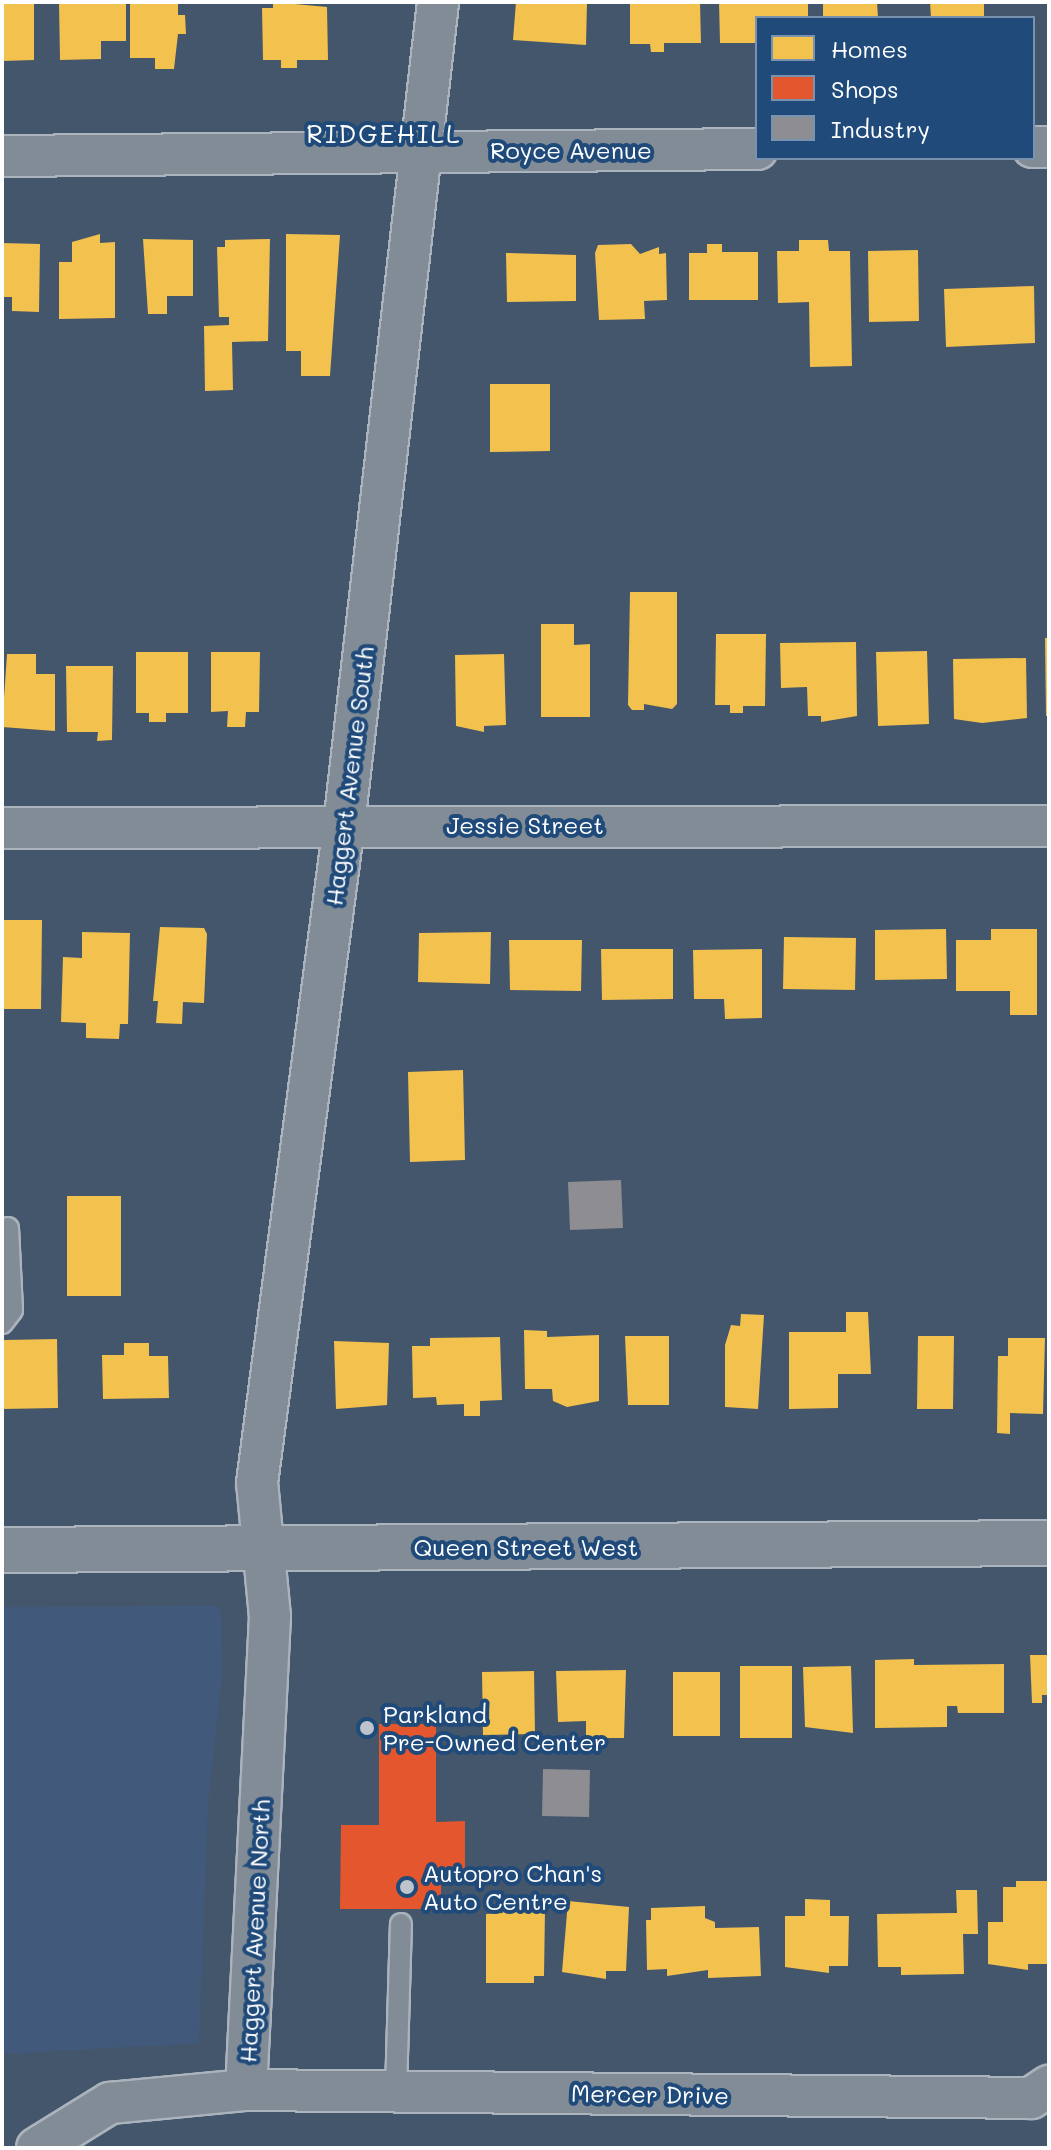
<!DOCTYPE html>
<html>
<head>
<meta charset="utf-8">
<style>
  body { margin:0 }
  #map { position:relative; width:1051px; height:2150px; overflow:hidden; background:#44566c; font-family:Mali,sans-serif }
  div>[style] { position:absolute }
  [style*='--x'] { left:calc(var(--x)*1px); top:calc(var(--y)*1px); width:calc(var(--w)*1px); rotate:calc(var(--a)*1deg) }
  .built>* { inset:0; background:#415a7c }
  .homes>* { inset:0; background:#f2c14e }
  .shops>* { inset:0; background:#e4572e }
  .industry>* { inset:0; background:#8d8d92 }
  .roads { filter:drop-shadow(2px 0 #abb3bd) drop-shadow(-2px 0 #abb3bd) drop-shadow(0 2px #abb3bd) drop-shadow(0 -2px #abb3bd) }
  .service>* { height:20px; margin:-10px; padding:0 10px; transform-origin:10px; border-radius:10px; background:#828c96 }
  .minor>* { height:40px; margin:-20px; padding:0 20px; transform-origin:20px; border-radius:20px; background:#828c96 }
  .secondary>* { height:44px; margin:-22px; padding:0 22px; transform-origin:22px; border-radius:22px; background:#828c96 }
  .dots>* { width:22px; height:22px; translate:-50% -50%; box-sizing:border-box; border:4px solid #1f4a7a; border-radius:50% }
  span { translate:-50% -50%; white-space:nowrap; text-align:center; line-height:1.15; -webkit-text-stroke:8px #1f4a7a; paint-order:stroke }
  .street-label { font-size:24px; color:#fff }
  .poi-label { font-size:24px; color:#fff }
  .left { translate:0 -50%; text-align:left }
  .neighbourhood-label { font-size:26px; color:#fff; letter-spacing:2px }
  .frame { position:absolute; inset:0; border:4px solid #fff; pointer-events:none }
  .legend { position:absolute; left:755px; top:16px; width:280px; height:144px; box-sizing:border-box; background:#1f4a7a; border:2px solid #7992af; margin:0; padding:10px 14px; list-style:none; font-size:24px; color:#fff }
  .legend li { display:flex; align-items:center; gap:16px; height:40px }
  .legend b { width:40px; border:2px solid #7992af }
</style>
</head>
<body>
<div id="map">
  <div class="built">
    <i style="clip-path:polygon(215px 1606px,221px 1611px,222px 1674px,208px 1803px,199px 2043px,2px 2054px,2px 1607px)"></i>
  </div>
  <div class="homes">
    <i style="clip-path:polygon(2px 2px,34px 2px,34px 60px,2px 61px)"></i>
    <i style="clip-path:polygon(59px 2px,126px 2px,126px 41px,101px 41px,101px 59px,60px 60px)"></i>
    <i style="clip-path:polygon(130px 2px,178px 2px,178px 15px,185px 15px,186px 34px,178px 34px,174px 69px,155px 69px,155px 58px,130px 58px)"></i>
    <i style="clip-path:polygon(273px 2px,327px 7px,328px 60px,297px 60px,297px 68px,281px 68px,281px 60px,263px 60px,262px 8px,273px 8px)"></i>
    <i style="clip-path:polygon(516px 2px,587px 2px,586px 45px,513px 40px)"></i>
    <i style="clip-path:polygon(630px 2px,700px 2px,701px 43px,664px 43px,664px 52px,651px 52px,650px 44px,630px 44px)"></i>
    <i style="clip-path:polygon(719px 2px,808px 2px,808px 18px,757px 18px,757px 43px,720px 43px)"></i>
    <i style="clip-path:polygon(823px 2px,877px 2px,878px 18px,823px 18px)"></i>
    <i style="clip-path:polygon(930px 2px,984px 2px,984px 18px,931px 18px)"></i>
    <i style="clip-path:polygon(100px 234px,100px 243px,115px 242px,115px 318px,59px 319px,59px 262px,72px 262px,72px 242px)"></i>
    <i style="clip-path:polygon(286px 234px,340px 235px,330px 376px,301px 376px,301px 351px,286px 351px)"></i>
    <i style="clip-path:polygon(143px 239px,193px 240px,193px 296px,167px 296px,167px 314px,148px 314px)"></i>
    <i style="clip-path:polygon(270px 239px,268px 341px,232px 342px,233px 390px,205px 391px,204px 326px,229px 325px,229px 317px,219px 317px,217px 247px,225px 247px,225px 240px)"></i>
    <i style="clip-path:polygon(799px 240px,828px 240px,829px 251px,850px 251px,852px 366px,810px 367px,809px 302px,778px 303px,777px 251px,799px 251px)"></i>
    <i style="clip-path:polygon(2px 243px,40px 244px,39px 312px,12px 311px,12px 297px,2px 297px)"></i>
    <i style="clip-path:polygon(631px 244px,640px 254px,659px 247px,659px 254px,666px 253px,667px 300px,644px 301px,645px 319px,599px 320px,595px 253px,598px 245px)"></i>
    <i style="clip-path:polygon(707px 244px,722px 244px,722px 252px,758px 252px,758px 300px,689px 300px,689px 253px,707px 253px)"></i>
    <i style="clip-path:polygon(918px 250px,919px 321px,869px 322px,868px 251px)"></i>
    <i style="clip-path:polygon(506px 253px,576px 255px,576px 301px,507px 302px)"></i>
    <i style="clip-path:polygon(1034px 286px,1035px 343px,946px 347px,944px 289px)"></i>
    <i style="clip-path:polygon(490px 384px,550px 384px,550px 451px,490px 452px)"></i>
    <i style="clip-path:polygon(630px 592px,677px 592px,677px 704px,672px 709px,644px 704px,644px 710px,632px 710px,628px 705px)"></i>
    <i style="clip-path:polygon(541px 624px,574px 624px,574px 645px,590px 644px,590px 717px,541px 717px)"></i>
    <i style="clip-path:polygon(716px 634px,766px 634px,765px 706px,743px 706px,743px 713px,730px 713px,730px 705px,715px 705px)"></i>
    <i style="clip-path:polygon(1045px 638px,1049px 638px,1049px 716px,1046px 716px)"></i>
    <i style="clip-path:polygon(856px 642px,857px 716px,821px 722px,821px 716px,808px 716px,807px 687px,781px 688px,780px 643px)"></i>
    <i style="clip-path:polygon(927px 651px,929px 724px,878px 726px,876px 652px)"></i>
    <i style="clip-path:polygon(136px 652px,188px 652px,188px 713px,166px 713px,166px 722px,149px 722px,149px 713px,136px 713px)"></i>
    <i style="clip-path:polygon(211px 652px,260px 652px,259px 712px,246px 712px,245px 727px,227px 727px,228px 711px,211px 712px)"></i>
    <i style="clip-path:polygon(7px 654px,36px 654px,36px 674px,55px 674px,55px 731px,2px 727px)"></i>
    <i style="clip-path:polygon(504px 654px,506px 725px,484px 726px,484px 732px,456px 726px,455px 655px)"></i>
    <i style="clip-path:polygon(1026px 658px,1027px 718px,982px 723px,954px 719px,953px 659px)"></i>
    <i style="clip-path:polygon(66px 666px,113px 666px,112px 740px,97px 741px,98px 732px,67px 732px)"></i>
    <i style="clip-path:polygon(2px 920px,42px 920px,41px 1009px,2px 1009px)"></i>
    <i style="clip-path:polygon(160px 927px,204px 928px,207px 934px,204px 1003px,183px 1002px,182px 1024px,156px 1023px,158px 1001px,153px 1001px)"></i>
    <i style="clip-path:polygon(946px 929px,947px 979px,875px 980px,875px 930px)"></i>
    <i style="clip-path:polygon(991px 929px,1037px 929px,1037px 1015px,1010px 1015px,1010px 991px,956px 991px,956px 940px,991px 940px)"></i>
    <i style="clip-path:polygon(82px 932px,130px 933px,128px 1024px,120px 1024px,119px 1039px,86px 1038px,86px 1023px,61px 1022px,63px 957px,82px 958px)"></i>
    <i style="clip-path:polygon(491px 932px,490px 984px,418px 982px,419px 933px)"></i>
    <i style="clip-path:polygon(784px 937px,856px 938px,855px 990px,783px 989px)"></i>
    <i style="clip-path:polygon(509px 940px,582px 940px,581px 991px,510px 990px)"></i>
    <i style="clip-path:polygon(601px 949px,673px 949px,673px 999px,602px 1000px)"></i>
    <i style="clip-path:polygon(762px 949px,762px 1018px,725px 1019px,724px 999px,694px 999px,693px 950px)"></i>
    <i style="clip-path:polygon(463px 1070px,465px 1160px,410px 1162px,408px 1072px)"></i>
    <i style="clip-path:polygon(67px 1196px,121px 1196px,121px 1296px,67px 1296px)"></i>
    <i style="clip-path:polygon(846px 1312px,868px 1312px,871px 1374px,838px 1374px,838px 1408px,789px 1409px,789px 1332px,846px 1332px)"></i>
    <i style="clip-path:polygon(741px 1314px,764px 1315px,758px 1409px,725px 1407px,725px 1345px,731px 1325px,740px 1326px)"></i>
    <i style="clip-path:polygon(524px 1330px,547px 1331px,547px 1337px,599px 1335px,599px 1401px,567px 1407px,553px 1401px,552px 1389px,525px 1389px)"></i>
    <i style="clip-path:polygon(625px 1336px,669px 1336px,669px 1405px,628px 1405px)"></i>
    <i style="clip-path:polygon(918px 1336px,954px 1336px,953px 1409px,917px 1409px)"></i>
    <i style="clip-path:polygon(500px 1337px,502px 1400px,480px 1401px,480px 1416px,464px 1416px,464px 1404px,437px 1405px,436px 1397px,413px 1398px,412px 1346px,430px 1346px,430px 1338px)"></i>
    <i style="clip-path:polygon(1008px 1338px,1045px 1338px,1043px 1414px,1010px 1413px,1010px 1434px,997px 1433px,998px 1356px,1008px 1356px)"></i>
    <i style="clip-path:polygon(57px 1339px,58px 1408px,2px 1409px,4px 1340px)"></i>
    <i style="clip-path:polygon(334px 1341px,389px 1343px,387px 1405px,336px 1409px)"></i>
    <i style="clip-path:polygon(124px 1343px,149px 1343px,149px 1356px,168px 1356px,169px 1398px,103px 1399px,102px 1355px,124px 1355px)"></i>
    <i style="clip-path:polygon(1030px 1655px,1049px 1655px,1049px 1695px,1042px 1695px,1042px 1703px,1032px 1703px)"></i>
    <i style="clip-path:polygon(914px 1659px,914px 1665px,1004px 1664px,1004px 1713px,958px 1713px,957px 1706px,947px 1706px,947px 1727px,875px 1728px,875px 1660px)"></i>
    <i style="clip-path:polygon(740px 1666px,792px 1666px,792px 1738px,740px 1738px)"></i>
    <i style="clip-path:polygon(851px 1666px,853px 1733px,805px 1727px,803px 1667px)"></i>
    <i style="clip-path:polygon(626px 1670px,624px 1738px,586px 1738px,586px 1721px,558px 1722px,556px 1671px)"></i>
    <i style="clip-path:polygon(534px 1671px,535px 1734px,483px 1735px,482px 1672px)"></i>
    <i style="clip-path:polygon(673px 1672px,720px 1672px,720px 1736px,673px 1736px)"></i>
    <i style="clip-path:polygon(1016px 1881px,1049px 1881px,1049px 1964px,1028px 1964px,1028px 1970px,988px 1964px,988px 1922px,1003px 1922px,1003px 1887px,1016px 1887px)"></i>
    <i style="clip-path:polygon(956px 1890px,977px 1890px,978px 1934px,963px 1934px,964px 1974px,901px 1975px,901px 1967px,878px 1967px,877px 1914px,957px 1913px)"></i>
    <i style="clip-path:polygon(805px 1899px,830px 1900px,830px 1916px,849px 1916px,848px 1966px,829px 1966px,829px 1973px,785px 1967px,785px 1916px,805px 1916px)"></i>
    <i style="clip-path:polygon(504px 1901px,524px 1901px,525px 1910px,545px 1910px,544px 1976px,534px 1976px,534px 1983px,486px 1983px,486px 1914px,503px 1913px)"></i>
    <i style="clip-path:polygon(568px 1901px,629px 1907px,626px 1971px,606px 1971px,606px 1979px,562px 1972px)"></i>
    <i style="clip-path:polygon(705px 1906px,705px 1918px,715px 1922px,715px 1928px,759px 1927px,761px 1976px,708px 1978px,708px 1970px,667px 1976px,667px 1969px,647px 1970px,646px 1920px,651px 1920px,651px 1908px)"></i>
  </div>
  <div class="shops">
    <i style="clip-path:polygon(379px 1724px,436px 1724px,436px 1822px,465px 1821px,465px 1880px,441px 1880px,441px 1909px,340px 1909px,341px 1825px,379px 1825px)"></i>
  </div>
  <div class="industry">
    <i style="clip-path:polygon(621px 1180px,623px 1228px,570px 1230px,568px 1182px)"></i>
    <i style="clip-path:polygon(543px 1769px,590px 1770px,589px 1817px,542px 1816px)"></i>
  </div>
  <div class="roads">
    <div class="service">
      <i style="--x:2;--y:1323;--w:16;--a:-52"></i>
      <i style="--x:12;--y:1310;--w:82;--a:-92.8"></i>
      <i style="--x:396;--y:2091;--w:167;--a:-88.3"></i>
    </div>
    <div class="minor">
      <i style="--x:1033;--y:147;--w:16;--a:0"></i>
      <i style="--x:2;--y:156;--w:755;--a:-0.53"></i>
      <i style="--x:2;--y:828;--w:1047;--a:-0.11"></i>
      <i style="--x:246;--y:2090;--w:474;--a:-87.1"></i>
      <i style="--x:270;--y:1617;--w:135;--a:-95.5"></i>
      <i style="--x:257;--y:1483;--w:664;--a:-82.47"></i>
      <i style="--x:344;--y:825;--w:828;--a:-83.48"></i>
      <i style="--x:37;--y:2148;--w:86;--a:-31.7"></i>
      <i style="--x:110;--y:2103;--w:137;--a:-5.5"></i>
      <i style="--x:246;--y:2090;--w:785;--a:0.58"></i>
      <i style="--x:1031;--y:2098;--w:22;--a:-34"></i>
    </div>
    <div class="secondary">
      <i style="--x:2;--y:1550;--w:1047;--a:-0.38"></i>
    </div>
  </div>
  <div class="dots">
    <i style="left:367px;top:1728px;background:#bec4cc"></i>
    <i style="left:407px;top:1887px;background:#bec4cc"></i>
  </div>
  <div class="street-label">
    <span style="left:571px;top:150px">Royce Avenue</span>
    <span style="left:349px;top:776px;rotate:-83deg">Haggert Avenue South</span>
    <span style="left:525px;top:825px">Jessie Street</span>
    <span style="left:526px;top:1547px">Queen Street West</span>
    <span style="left:254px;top:1931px;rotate:-87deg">Haggert Avenue North</span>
    <span style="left:650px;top:2094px;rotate:1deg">Mercer Drive</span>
  </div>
  <div class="poi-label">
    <span class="left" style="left:383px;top:1728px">Parkland<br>Pre-Owned Center</span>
    <span class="left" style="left:423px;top:1887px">Autopro Chan's<br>Auto Centre</span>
  </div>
  <div class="neighbourhood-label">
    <span style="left:384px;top:134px">RIDGEHILL</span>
  </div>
  <div class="frame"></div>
  <ul class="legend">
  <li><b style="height:22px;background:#f2c14e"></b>Homes</li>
  <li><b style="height:22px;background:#e4572e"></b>Shops</li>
  <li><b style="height:22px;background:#8d8d92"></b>Industry</li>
  </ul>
</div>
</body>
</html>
